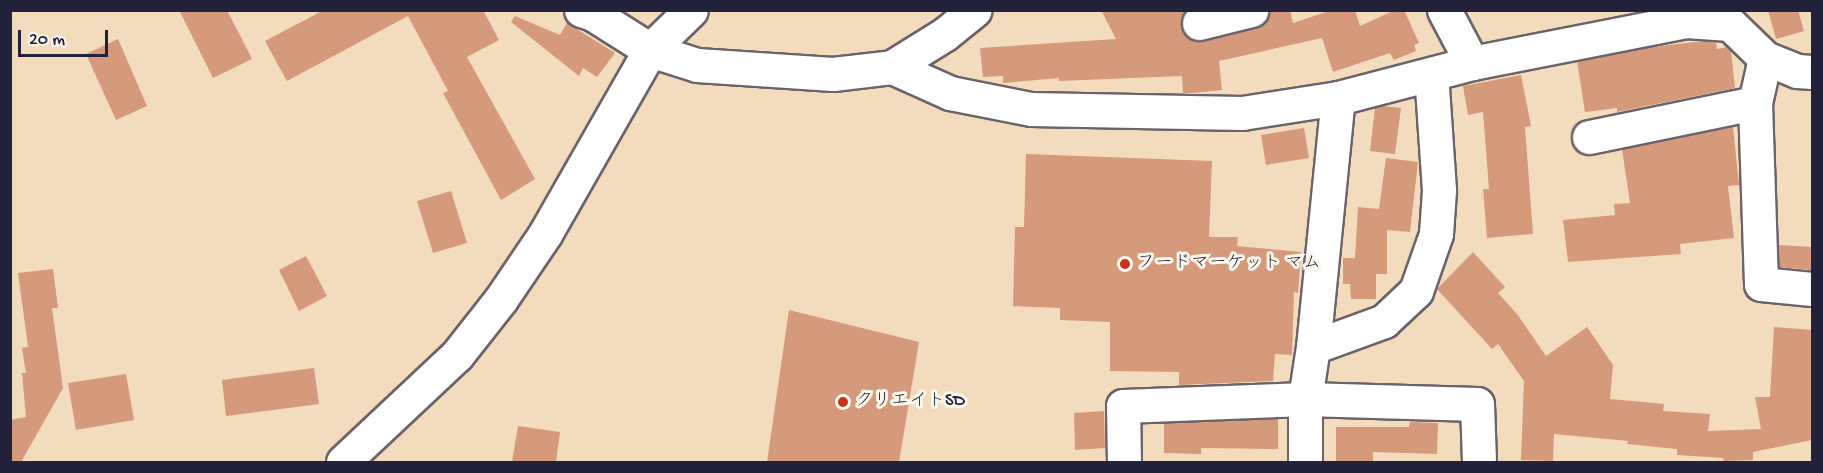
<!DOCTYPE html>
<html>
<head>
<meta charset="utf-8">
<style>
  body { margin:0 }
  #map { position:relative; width:1823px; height:473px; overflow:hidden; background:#f3dcbe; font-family:"Gochi Hand","Klee One",sans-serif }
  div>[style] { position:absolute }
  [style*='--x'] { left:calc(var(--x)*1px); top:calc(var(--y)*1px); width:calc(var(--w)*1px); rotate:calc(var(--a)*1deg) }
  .building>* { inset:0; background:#d5997c }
  .roads { filter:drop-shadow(2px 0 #6b6369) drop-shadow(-2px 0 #6b6369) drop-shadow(0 2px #6b6369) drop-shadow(0 -2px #6b6369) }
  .minor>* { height:33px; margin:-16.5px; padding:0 16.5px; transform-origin:16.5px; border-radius:16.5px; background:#fff }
  .dots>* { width:16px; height:16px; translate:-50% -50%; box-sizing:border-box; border:3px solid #fbf7ec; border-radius:50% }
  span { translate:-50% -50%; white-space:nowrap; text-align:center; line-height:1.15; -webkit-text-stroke:6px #fbf7ec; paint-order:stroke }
  .poi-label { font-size:18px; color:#22223b }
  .left { translate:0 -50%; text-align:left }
  .frame { position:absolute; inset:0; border:12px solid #22223b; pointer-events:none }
  .scale { position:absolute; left:18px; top:30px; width:90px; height:27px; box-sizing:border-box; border:3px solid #22223b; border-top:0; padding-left:8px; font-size:18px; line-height:21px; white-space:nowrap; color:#22223b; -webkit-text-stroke:4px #fbf7ec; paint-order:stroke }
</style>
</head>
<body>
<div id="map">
  <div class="building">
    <i style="clip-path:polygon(179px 10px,227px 10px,252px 59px,213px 78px)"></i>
    <i style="clip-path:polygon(324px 10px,483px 10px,499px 40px,467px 57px,535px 179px,501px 200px,443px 93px,448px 91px,408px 16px,287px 81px,265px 41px)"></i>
    <i style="clip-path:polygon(1101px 10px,1185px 10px,1181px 18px,1181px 27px,1185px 36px,1193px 41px,1203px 41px,1256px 28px,1264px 23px,1269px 10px,1290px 10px,1293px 23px,1332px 10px,1355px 10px,1360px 26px,1395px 10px,1404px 10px,1419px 43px,1414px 45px,1416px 51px,1394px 60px,1390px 53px,1333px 72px,1322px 38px,1219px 61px,1222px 90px,1193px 93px,1183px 93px,1182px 76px,1059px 81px,1059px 78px,1003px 83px,1003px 76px,983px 77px,980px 48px,1116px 39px)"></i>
    <i style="clip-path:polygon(1768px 10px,1798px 10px,1804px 31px,1776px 39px)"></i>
    <i style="clip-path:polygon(515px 16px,560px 35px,567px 23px,615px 53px,597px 77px,583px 68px,579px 76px,511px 22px)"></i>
    <i style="clip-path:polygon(118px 39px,147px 106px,116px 120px,86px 54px)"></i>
    <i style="clip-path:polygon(1703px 41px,1716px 42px,1717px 49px,1727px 47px,1731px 51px,1735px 88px,1617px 112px,1617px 108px,1585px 112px,1577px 61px,1644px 48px)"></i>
    <i style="clip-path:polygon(1521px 75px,1531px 126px,1525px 127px,1533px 234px,1487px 238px,1483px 189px,1489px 189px,1483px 112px,1468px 115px,1463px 86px)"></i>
    <i style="clip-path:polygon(1383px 106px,1401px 108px,1395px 154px,1370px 151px,1375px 108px)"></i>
    <i style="clip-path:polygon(1733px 127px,1739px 185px,1728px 186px,1734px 238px,1680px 244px,1681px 254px,1568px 262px,1563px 220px,1615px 215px,1614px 204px,1630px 203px,1622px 149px)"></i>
    <i style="clip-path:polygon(1304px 128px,1309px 158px,1266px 165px,1261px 135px)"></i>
    <i style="clip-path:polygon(1026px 154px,1212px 161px,1209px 237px,1238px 237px,1237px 246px,1301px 252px,1298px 293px,1294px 292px,1292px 355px,1275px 354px,1273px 381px,1179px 385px,1179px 372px,1110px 371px,1110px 322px,1060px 320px,1060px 308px,1013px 306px,1015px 227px,1024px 227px)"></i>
    <i style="clip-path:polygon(1386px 158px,1418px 162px,1410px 232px,1387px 230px,1387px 274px,1376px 274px,1376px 299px,1351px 299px,1350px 284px,1343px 284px,1343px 258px,1355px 258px,1358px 207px,1379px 209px)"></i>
    <i style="clip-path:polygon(451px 191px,467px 243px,433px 253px,417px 201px)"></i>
    <i style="clip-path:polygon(1779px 245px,1812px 247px,1812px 270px,1779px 267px)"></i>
    <i style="clip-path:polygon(1473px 252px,1505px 287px,1498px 293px,1517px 314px,1546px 356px,1587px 327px,1613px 365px,1610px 399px,1664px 404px,1663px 411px,1710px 414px,1708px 431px,1761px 429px,1755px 397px,1770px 397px,1774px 327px,1812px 330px,1812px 440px,1753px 452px,1753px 460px,1724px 461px,1723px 458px,1677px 455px,1677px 449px,1627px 444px,1628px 441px,1554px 434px,1553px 461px,1521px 460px,1524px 381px,1498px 344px,1492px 349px,1437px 289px)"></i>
    <i style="clip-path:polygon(306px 256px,327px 296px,299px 311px,279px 270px)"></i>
    <i style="clip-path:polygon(53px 269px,58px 308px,52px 308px,63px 388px,21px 462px,10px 462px,10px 420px,26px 417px,22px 373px,26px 373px,22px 348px,28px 347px,18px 273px)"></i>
    <i style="clip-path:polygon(789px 310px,919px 342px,899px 462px,767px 462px)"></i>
    <i style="clip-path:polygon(314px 368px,319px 404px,226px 416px,222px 380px)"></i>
    <i style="clip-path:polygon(126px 374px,134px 420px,76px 430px,68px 383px)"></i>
    <i style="clip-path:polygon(1104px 411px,1105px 448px,1075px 450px,1074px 413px)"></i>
    <i style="clip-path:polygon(1278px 419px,1278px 449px,1201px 448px,1201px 454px,1164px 453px,1164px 423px)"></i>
    <i style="clip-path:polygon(1410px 422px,1438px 423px,1437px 454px,1373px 452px,1373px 462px,1336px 462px,1336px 427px,1409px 427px)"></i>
    <i style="clip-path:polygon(518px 426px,560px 432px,556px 462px,512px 462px)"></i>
  </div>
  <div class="roads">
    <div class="minor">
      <i style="--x:581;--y:10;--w:13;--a:18"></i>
      <i style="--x:593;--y:14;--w:67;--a:32.3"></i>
      <i style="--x:650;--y:50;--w:49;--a:17.7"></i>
      <i style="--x:697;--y:65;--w:136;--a:3.8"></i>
      <i style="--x:833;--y:74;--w:59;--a:-6.8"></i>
      <i style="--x:892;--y:67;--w:64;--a:24.1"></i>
      <i style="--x:950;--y:93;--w:83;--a:11.2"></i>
      <i style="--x:1031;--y:109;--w:211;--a:1.1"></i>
      <i style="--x:1242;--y:113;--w:97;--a:-8.9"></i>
      <i style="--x:1338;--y:98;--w:138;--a:-14.6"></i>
      <i style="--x:1472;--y:63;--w:218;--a:-11.1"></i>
      <i style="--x:1686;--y:21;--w:44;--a:3.9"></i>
      <i style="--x:1730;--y:24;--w:49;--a:44.2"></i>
      <i style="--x:1765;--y:58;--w:35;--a:22"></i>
      <i style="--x:1797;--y:71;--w:15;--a:4"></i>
      <i style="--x:1444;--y:10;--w:60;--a:62.2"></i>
      <i style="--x:1199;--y:23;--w:54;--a:-14"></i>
      <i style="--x:1765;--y:58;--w:46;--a:102.5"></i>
      <i style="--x:1755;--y:103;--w:181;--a:88.1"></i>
      <i style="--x:1761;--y:284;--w:51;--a:5.6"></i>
      <i style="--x:892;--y:67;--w:62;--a:-31.9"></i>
      <i style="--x:945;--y:34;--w:38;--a:-39"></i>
      <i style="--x:1589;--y:137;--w:169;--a:-11.6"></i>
      <i style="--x:1313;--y:347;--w:76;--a:-20.1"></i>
      <i style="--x:1384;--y:321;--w:44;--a:-43.2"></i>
      <i style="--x:1416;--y:291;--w:60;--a:-70.7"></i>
      <i style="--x:1436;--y:234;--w:44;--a:-86.1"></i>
      <i style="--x:1439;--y:190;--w:116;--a:-93.9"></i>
      <i style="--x:343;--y:462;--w:156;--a:-43.2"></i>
      <i style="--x:457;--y:355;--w:71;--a:-51.8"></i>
      <i style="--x:501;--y:299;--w:78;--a:-55.9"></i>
      <i style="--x:545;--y:234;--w:212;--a:-60.3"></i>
      <i style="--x:650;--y:50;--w:57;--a:-44.3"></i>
      <i style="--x:1124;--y:462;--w:56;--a:-91"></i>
      <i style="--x:1123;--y:406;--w:182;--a:-2.2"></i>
      <i style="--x:1305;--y:399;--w:172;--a:1.7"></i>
      <i style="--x:1477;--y:404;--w:58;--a:88"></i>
      <i style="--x:1305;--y:462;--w:63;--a:-90"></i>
      <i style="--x:1305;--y:399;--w:53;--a:-81.3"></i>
      <i style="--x:1313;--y:347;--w:250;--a:-84.3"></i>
    </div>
  </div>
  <div class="dots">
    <i style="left:1125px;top:264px;background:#c8321e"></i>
    <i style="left:843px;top:402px;background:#c8321e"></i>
  </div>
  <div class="poi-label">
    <span class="left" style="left:1137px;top:264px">フードマーケット マム</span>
    <span class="left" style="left:855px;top:402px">クリエイトSD</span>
  </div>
  <div class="frame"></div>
  <div class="scale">20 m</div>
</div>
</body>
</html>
